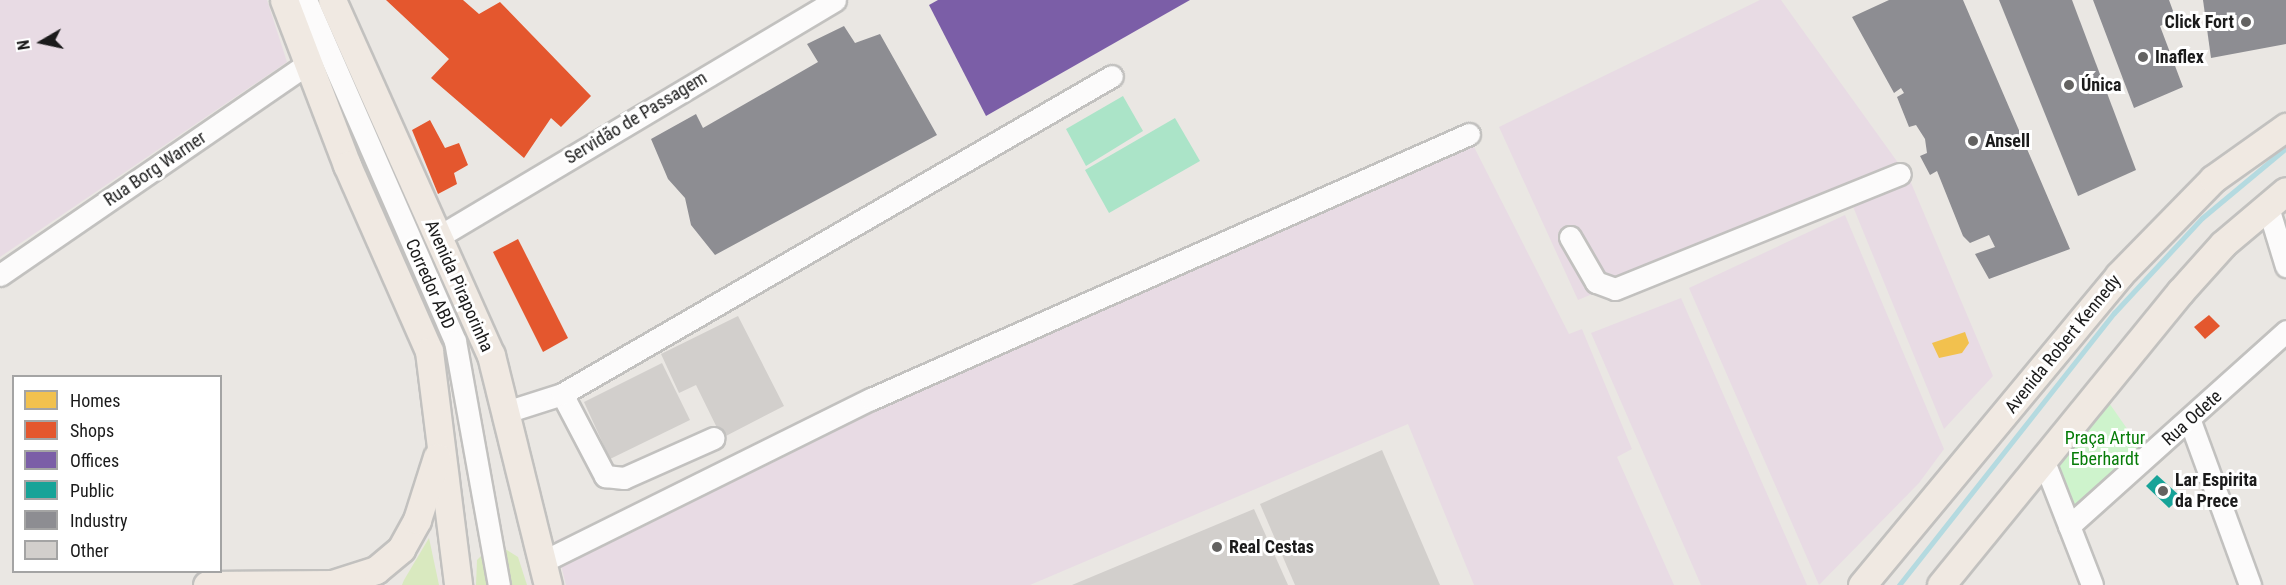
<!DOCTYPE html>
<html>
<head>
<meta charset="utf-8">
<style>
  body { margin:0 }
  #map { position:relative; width:2286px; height:585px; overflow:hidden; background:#eae7e3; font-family:"Roboto Condensed",sans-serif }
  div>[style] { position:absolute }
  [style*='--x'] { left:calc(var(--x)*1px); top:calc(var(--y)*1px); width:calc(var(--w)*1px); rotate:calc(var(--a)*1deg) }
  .industrial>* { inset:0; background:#e8dbe4 }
  .grass>* { inset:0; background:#d9e9bf }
  .park>* { inset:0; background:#cef3cc }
  .pitch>* { inset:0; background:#abe4c8 }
  .homes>* { inset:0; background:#f2c14e }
  .shops>* { inset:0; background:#e4572e }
  .offices>* { inset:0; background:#7b5ea7 }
  .public>* { inset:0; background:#17a398 }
  .industry>* { inset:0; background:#8d8d92 }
  .stream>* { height:5px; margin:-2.5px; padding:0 2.5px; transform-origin:2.5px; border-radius:2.5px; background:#b4dae0 }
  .building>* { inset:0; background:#d2cfcc }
  .roads { filter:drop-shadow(2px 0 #c2c1bf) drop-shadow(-2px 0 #c2c1bf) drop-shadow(0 2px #c2c1bf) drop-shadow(0 -2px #c2c1bf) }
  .minor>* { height:21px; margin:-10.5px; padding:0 10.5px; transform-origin:10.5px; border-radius:10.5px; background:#fcfbfb }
  .major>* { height:27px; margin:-13.5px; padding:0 13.5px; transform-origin:13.5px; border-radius:13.5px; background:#f0e9e2 }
  .dots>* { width:16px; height:16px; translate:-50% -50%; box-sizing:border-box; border:3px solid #fff; border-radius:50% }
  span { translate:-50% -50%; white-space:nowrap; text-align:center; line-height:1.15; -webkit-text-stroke:6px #fff; paint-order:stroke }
  .poi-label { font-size:18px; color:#1b1b1b; font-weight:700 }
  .right { translate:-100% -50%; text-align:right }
  .left { translate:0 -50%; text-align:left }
  .street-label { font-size:18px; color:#1b1b1b }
  .park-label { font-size:18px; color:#067c08 }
  .legend { position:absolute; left:12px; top:375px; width:210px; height:198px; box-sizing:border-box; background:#fff; border:2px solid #a4a4a4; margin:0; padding:8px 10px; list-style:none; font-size:18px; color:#1b1b1b }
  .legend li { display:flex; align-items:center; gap:12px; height:30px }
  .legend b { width:30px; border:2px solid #a4a4a4 }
  .north { position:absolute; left:12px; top:12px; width:60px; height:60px; -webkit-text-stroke:4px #fff; paint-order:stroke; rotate:261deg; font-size:16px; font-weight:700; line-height:24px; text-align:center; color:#1b1b1b }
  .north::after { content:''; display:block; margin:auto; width:21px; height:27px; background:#1b1b1b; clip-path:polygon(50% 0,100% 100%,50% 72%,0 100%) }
</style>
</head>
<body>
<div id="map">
  <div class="industrial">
    <i style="clip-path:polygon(0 0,267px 0,287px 62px,0 257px)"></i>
    <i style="clip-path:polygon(1760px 0,1781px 0,1909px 178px,1993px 376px,1944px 429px,1845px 187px,1578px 300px,1499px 127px)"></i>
    <i style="clip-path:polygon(1472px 143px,1569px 334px,1582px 329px,1632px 449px,1617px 457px,1674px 585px,1474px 585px,1408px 424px,1030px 585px,566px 585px,555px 541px)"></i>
    <i style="clip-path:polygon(1845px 215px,1944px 449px,1919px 483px,1819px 585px,1689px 288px)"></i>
    <i style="clip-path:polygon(1681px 298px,1807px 585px,1701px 585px,1591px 333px)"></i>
  </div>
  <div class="grass">
    <i style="clip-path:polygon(429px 538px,439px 585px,402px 585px,404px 580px)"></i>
    <i style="clip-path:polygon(502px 547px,518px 557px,527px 585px,507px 585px)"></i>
    <i style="clip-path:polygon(486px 551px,494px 585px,476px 585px,477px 560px)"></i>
  </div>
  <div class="park">
    <i style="clip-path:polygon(2107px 400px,2144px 453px,2072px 513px,2057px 479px,2058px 465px)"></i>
  </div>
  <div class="pitch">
    <i style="clip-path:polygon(1123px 96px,1143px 131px,1086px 166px,1066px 129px)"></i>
    <i style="clip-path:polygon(1175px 118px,1200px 161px,1109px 213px,1085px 170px)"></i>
  </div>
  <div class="homes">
    <i style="clip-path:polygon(1965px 332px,1969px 343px,1962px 353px,1939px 358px,1932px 343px)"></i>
  </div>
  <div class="shops">
    <i style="clip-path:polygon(386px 0,463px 0,479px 14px,500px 2px,591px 96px,561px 127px,551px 118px,524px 158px,431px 78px,449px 59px)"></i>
    <i style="clip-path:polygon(430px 120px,445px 148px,459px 143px,468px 165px,454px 173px,457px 184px,438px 194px,412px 130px)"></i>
    <i style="clip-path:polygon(518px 239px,568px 338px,543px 352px,493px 252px)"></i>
    <i style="clip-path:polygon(2209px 315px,2220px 326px,2205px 339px,2194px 327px)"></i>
  </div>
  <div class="offices">
    <i style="clip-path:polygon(938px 0,1190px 0,986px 116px,929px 5px)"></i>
  </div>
  <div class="public">
    <i style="clip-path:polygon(2157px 475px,2181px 497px,2169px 508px,2146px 486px)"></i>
  </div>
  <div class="industry">
    <i style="clip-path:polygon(1889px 0,1963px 0,2070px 249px,1989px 279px,1975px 254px,1995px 247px,1989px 235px,1970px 243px,1963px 236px,1937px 171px,1930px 175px,1920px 156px,1927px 153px,1925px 139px,1916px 125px,1909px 127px,1897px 97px,1904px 93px,1901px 88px,1894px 93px,1852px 17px)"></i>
    <i style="clip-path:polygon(1999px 0,2072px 0,2136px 170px,2078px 196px)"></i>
    <i style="clip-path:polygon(2093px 0,2169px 0,2176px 19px,2160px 26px,2183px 87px,2134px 108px)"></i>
    <i style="clip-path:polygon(2203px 0,2286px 0,2286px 44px,2211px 58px)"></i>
    <i style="clip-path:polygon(844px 26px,855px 43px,880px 34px,937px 135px,715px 255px,691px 225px,685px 198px,668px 179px,651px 139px,696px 114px,703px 128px,818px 62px,807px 44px)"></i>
  </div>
  <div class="stream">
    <i style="--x:1899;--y:585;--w:347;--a:-51.7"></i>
    <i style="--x:2114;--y:313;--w:129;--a:-47.2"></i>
    <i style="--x:2202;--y:218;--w:109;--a:-39.8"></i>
  </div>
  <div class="building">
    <i style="clip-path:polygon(738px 316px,784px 406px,722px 438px,696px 385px,679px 393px,661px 354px)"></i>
    <i style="clip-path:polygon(662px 363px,690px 420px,610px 459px,584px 402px)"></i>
    <i style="clip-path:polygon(1382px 450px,1440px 585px,1295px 585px,1260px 504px)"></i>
    <i style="clip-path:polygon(1254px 509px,1288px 585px,1072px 585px)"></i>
  </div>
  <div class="roads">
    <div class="minor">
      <i style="--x:306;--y:0;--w:372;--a:66.4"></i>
      <i style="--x:455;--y:341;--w:248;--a:79.8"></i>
      <i style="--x:2267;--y:204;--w:65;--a:73"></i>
      <i style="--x:438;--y:237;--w:462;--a:-30.8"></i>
      <i style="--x:1570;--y:237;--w:52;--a:60"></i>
      <i style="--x:1596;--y:282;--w:20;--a:20"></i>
      <i style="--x:1615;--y:289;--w:307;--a:-22"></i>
      <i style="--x:0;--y:275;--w:375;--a:-34.5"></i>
      <i style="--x:562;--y:394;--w:93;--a:62.3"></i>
      <i style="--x:605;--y:476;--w:19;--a:6"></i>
      <i style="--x:624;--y:478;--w:98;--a:-24"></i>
      <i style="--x:509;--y:411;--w:56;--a:-17.8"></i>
      <i style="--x:562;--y:394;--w:635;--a:-30.04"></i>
      <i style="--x:2190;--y:421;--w:175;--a:69.9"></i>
      <i style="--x:2043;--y:459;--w:135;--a:68.7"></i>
      <i style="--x:2069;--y:526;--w:292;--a:-41.9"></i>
      <i style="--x:542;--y:562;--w:367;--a:-26.4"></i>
      <i style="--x:871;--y:399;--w:654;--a:-23.9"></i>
    </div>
    <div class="major">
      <i style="--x:284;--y:0;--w:177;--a:69.1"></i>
      <i style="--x:347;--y:165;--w:203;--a:66.2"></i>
      <i style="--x:429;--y:351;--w:236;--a:82.9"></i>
      <i style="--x:332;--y:0;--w:389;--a:65.9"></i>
      <i style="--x:491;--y:355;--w:237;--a:76.1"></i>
      <i style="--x:207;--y:585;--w:125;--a:-0.5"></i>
      <i style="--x:332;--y:584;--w:46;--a:-17.7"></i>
      <i style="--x:376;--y:570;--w:33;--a:-40"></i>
      <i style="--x:401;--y:549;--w:33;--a:-61"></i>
      <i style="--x:417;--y:520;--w:66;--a:-72.4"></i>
      <i style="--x:1862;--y:585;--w:403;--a:-50.3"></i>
      <i style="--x:2119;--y:275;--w:134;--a:-45.6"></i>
      <i style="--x:2213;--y:179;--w:90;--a:-35.5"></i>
      <i style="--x:1941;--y:585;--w:378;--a:-50.8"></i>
      <i style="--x:2180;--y:292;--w:64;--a:-48.1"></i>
      <i style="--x:2223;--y:244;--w:82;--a:-40.1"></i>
    </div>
  </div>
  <div class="dots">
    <i style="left:2246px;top:22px;background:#636261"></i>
    <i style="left:2143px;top:57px;background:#636261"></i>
    <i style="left:2069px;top:85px;background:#636261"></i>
    <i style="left:1973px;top:141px;background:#636261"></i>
    <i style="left:2163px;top:491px;background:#636261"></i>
    <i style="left:1217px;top:547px;background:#636261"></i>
  </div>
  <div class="poi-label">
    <span class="right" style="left:2234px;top:22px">Click Fort</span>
    <span class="left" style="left:2155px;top:57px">Inaflex</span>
    <span class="left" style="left:2081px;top:85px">Única</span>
    <span class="left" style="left:1985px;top:141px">Ansell</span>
    <span class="left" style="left:2175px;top:491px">Lar Espirita<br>da Prece</span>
    <span class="left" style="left:1229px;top:547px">Real Cestas</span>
  </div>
  <div class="street-label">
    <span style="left:636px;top:118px;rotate:-31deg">Servidão de Passagem</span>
    <span style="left:155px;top:169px;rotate:-34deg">Rua Borg Warner</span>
    <span style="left:430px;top:284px;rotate:66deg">Corredor ABD</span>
    <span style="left:459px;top:286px;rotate:66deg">Avenida Piraporinha</span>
    <span style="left:2063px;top:344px;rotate:-51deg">Avenida Robert Kennedy</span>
    <span style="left:2192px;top:418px;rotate:-42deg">Rua Odete</span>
  </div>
  <div class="park-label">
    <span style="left:2105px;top:449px">Praça Artur<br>Eberhardt</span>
  </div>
  <ul class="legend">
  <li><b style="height:16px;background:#f2c14e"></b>Homes</li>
  <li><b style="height:16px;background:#e4572e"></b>Shops</li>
  <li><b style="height:16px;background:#7b5ea7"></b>Offices</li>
  <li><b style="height:16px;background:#17a398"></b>Public</li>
  <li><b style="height:16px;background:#8d8d92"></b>Industry</li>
  <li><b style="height:16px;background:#d2cfcc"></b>Other</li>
  </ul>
  <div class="north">N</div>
</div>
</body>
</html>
